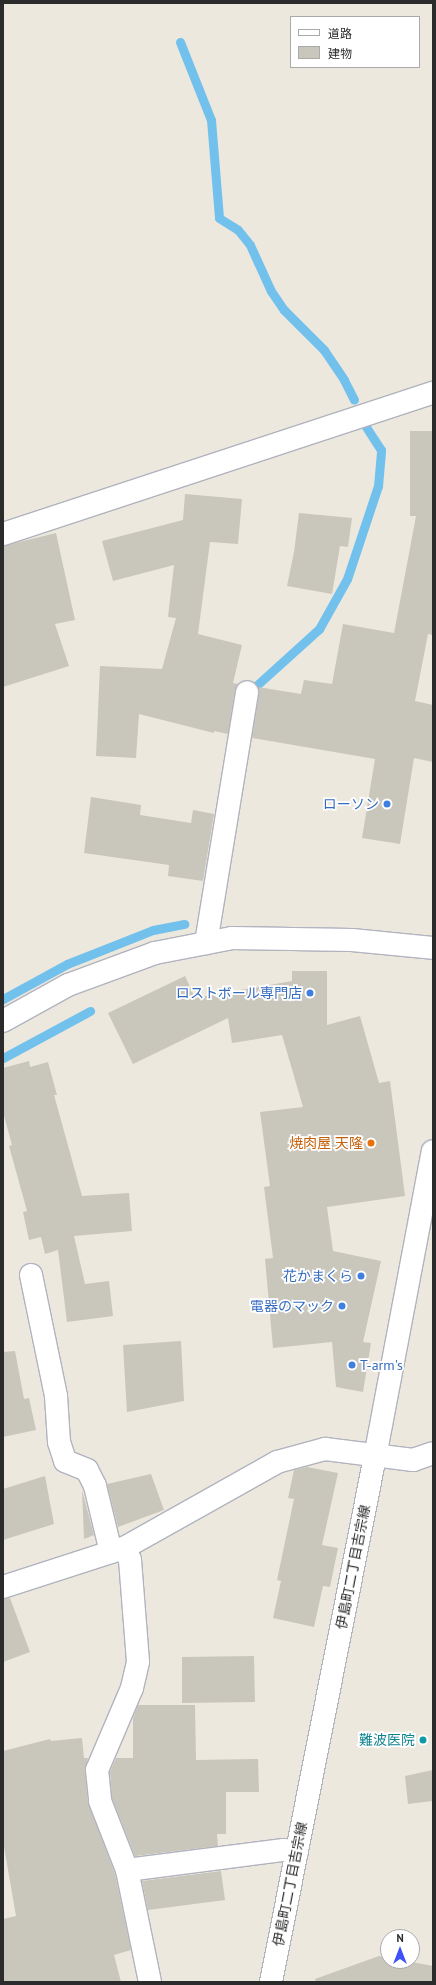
<!DOCTYPE html>
<html>
<head>
<meta charset="utf-8">
<style>
  body { margin:0 }
  #map { position:relative; width:436px; height:1985px; overflow:hidden; background:#ede8de; font-family:"PT Sans","Noto Sans JP",sans-serif }
  div>[style] { position:absolute }
  [style*='--x'] { left:calc(var(--x)*1px); top:calc(var(--y)*1px); width:calc(var(--w)*1px); rotate:calc(var(--a)*1deg) }
  .stream>* { height:9px; margin:-4.5px; padding:0 4.5px; transform-origin:4.5px; border-radius:4.5px; background:#72c1ed }
  .building>* { inset:0; background:#c9c6bc }
  .roads { filter:drop-shadow(1px 0 #b1b3bf) drop-shadow(-1px 0 #b1b3bf) drop-shadow(0 1px #b1b3bf) drop-shadow(0 -1px #b1b3bf) }
  .minor>* { height:22px; margin:-11px; padding:0 11px; transform-origin:11px; border-radius:11px; background:#fff }
  .tertiary>* { height:22px; margin:-11px; padding:0 11px; transform-origin:11px; border-radius:11px; background:#fff }
  .dots>* { width:11px; height:11px; translate:-50% -50%; box-sizing:border-box; border:2px solid #fff; border-radius:50% }
  span { translate:-50% -50%; white-space:nowrap; text-align:center; line-height:1.15; -webkit-text-stroke:3.5px #fff; paint-order:stroke }
  .shop-label { font-size:14px; color:#366cbe }
  .right { translate:-100% -50%; text-align:right }
  .left { translate:0 -50%; text-align:left }
  .food-label { font-size:14px; color:#c56008 }
  .street-label { font-size:14px; color:#2b2b2b }
  .culture-label { font-size:14px; color:#0d838f }
  .frame { position:absolute; inset:0; border:4px solid #2b2b2b; pointer-events:none }
  .legend { position:absolute; left:290px; top:16px; width:130px; height:52px; box-sizing:border-box; background:#fff; border:1px solid #aaa; margin:0; padding:5px 7px; list-style:none; font-size:12px; color:#2b2b2b }
  .legend li { display:flex; align-items:center; gap:8px; height:20px }
  .legend b { width:20px; border:1px solid #aaa }
  .north { position:absolute; left:380px; top:1929px; width:40px; height:40px; box-sizing:border-box; background:#fff; border:1px solid #aaa; border-radius:50%; rotate:0deg; font-size:11px; font-weight:700; line-height:16px; text-align:center; color:#2b2b2b }
  .north::after { content:''; display:block; margin:auto; width:14px; height:18px; background:#4051f8; clip-path:polygon(50% 0,100% 100%,50% 72%,0 100%) }
</style>
</head>
<body>
<div id="map">
  <div class="stream">
    <i style="--x:180;--y:42;--w:84;--a:68.3"></i>
    <i style="--x:211;--y:120;--w:98;--a:85.3"></i>
    <i style="--x:219;--y:218;--w:22;--a:32"></i>
    <i style="--x:238;--y:230;--w:19;--a:51"></i>
    <i style="--x:250;--y:245;--w:51;--a:65.5"></i>
    <i style="--x:271;--y:291;--w:23;--a:56"></i>
    <i style="--x:284;--y:310;--w:57;--a:45"></i>
    <i style="--x:324;--y:350;--w:36;--a:56"></i>
    <i style="--x:344;--y:380;--w:22;--a:63"></i>
    <i style="--x:257;--y:685;--w:84;--a:-42.1"></i>
    <i style="--x:319;--y:629;--w:57;--a:-60.8"></i>
    <i style="--x:347;--y:579;--w:98;--a:-71.6"></i>
    <i style="--x:378;--y:486;--w:36;--a:-85"></i>
    <i style="--x:381;--y:450;--w:27;--a:-123"></i>
    <i style="--x:3;--y:999;--w:73;--a:-28.7"></i>
    <i style="--x:67;--y:964;--w:92;--a:-21.6"></i>
    <i style="--x:153;--y:930;--w:32;--a:-11"></i>
    <i style="--x:3;--y:1058;--w:99;--a:-28.4"></i>
  </div>
  <div class="building">
    <i style="clip-path:polygon(410px 431px,433px 431px,433px 635px,428px 634px,415px 701px,433px 705px,433px 762px,414px 758px,400px 844px,362px 838px,375px 759px,252px 738px,259px 694px,258px 687px,301px 694px,304px 680px,332px 684px,343px 624px,394px 633px,416px 516px,410px 516px)"></i>
    <i style="clip-path:polygon(185px 494px,242px 499px,238px 544px,210px 542px,198px 634px,242px 645px,233px 683px,238px 684px,235px 690px,228px 734px,214px 731px,214px 733px,139px 714px,136px 758px,96px 756px,100px 666px,162px 669px,176px 618px,168px 617px,174px 565px,113px 581px,102px 541px,183px 520px)"></i>
    <i style="clip-path:polygon(299px 513px,352px 518px,348px 547px,340px 546px,332px 594px,287px 586px,294px 552px)"></i>
    <i style="clip-path:polygon(56px 533px,75px 620px,55px 624px,69px 666px,3px 687px,3px 546px)"></i>
    <i style="clip-path:polygon(91px 797px,141px 805px,140px 815px,191px 823px,193px 810px,214px 814px,203px 881px,168px 876px,169px 865px,84px 853px)"></i>
    <i style="clip-path:polygon(292px 971px,327px 971px,327px 1025px,360px 1016px,379px 1083px,390px 1081px,405px 1196px,327px 1207px,333px 1251px,381px 1261px,363px 1342px,371px 1343px,363px 1392px,336px 1387px,332px 1342px,273px 1348px,265px 1259px,273px 1258px,264px 1187px,270px 1186px,260px 1112px,303px 1107px,282px 1035px,232px 1043px,228px 1018px,133px 1064px,108px 1013px,185px 976px,195px 998px,292px 981px)"></i>
    <i style="clip-path:polygon(29px 1061px,30px 1067px,48px 1062px,57px 1095px,54px 1095px,82px 1196px,129px 1193px,132px 1231px,74px 1236px,85px 1284px,109px 1281px,113px 1316px,67px 1322px,58px 1250px,45px 1254px,41px 1237px,29px 1240px,23px 1212px,27px 1211px,9px 1146px,12px 1145px,3px 1112px,3px 1068px)"></i>
    <i style="clip-path:polygon(181px 1341px,184px 1401px,127px 1412px,123px 1345px)"></i>
    <i style="clip-path:polygon(15px 1351px,24px 1399px,29px 1398px,36px 1430px,3px 1437px,3px 1352px)"></i>
    <i style="clip-path:polygon(307px 1467px,338px 1473px,322px 1545px,338px 1548px,330px 1587px,323px 1586px,314px 1627px,273px 1618px,281px 1581px,277px 1580px,294px 1499px,288px 1498px,294px 1470px)"></i>
    <i style="clip-path:polygon(151px 1474px,164px 1510px,118px 1527px,107px 1484px)"></i>
    <i style="clip-path:polygon(45px 1476px,54px 1524px,3px 1540px,3px 1489px)"></i>
    <i style="clip-path:polygon(82px 1490px,94px 1535px,84px 1539px)"></i>
    <i style="clip-path:polygon(10px 1598px,30px 1652px,3px 1662px,3px 1599px)"></i>
    <i style="clip-path:polygon(254px 1656px,255px 1702px,182px 1703px,182px 1657px)"></i>
    <i style="clip-path:polygon(138px 1705px,195px 1705px,196px 1760px,258px 1759px,259px 1792px,226px 1792px,226px 1834px,217px 1834px,218px 1846px,135px 1856px,112px 1798px,110px 1772px,116px 1758px,133px 1758px,133px 1718px)"></i>
    <i style="clip-path:polygon(82px 1738px,84px 1758px,88px 1758px,85px 1771px,88px 1802px,115px 1874px,131px 1950px,114px 1955px,121px 1982px,3px 1982px,3px 1919px,16px 1916px,3px 1841px,3px 1751px,50px 1739px,51px 1741px)"></i>
    <i style="clip-path:polygon(433px 1770px,433px 1801px,408px 1804px,405px 1776px)"></i>
    <i style="clip-path:polygon(221px 1871px,225px 1900px,148px 1910px,142px 1881px)"></i>
    <i style="clip-path:polygon(379px 1956px,388px 1958px,388px 1961px,407px 1961px,433px 1966px,433px 1982px,316px 1982px,315px 1979px)"></i>
  </div>
  <div class="roads">
    <div class="minor">
      <i style="--x:3;--y:534;--w:453;--a:-18.2"></i>
      <i style="--x:206;--y:943;--w:254;--a:-80.7"></i>
      <i style="--x:31;--y:1275;--w:124;--a:78.3"></i>
      <i style="--x:56;--y:1396;--w:46;--a:86.3"></i>
      <i style="--x:59;--y:1442;--w:20;--a:72"></i>
      <i style="--x:65;--y:1461;--w:24;--a:22"></i>
      <i style="--x:87;--y:1470;--w:18;--a:63"></i>
      <i style="--x:95;--y:1486;--w:68;--a:76.4"></i>
      <i style="--x:124;--y:1548;--w:13;--a:63"></i>
      <i style="--x:130;--y:1560;--w:102;--a:85.5"></i>
      <i style="--x:138;--y:1662;--w:27;--a:103"></i>
      <i style="--x:132;--y:1688;--w:89;--a:113.1"></i>
      <i style="--x:97;--y:1770;--w:31;--a:84"></i>
      <i style="--x:100;--y:1801;--w:74;--a:68.6"></i>
      <i style="--x:127;--y:1870;--w:114;--a:78.4"></i>
      <i style="--x:3;--y:1587;--w:127;--a:-17.9"></i>
      <i style="--x:124;--y:1548;--w:176;--a:-29.3"></i>
      <i style="--x:277;--y:1462;--w:50;--a:-15.2"></i>
      <i style="--x:325;--y:1449;--w:89;--a:7.1"></i>
      <i style="--x:413;--y:1460;--w:21;--a:-19"></i>
      <i style="--x:127;--y:1870;--w:158;--a:-7.3"></i>
      <i style="--x:284;--y:1850;--w:13;--a:9"></i>
    </div>
    <div class="tertiary">
      <i style="--x:3;--y:1021;--w:74;--a:-29"></i>
      <i style="--x:68;--y:985;--w:93;--a:-20.2"></i>
      <i style="--x:155;--y:953;--w:78;--a:-11"></i>
      <i style="--x:232;--y:938;--w:120;--a:1"></i>
      <i style="--x:352;--y:940;--w:81;--a:5.6"></i>
      <i style="--x:271;--y:1982;--w:535;--a:-78.8"></i>
      <i style="--x:375;--y:1457;--w:311;--a:-79.3"></i>
    </div>
  </div>
  <div class="dots">
    <i style="left:387px;top:804px;background:#3f7fe0"></i>
    <i style="left:310px;top:993px;background:#3f7fe0"></i>
    <i style="left:371px;top:1143px;background:#e8710a"></i>
    <i style="left:361px;top:1276px;background:#3f7fe0"></i>
    <i style="left:342px;top:1306px;background:#3f7fe0"></i>
    <i style="left:352px;top:1365px;background:#3f7fe0"></i>
    <i style="left:423px;top:1740px;background:#0f9aa8"></i>
  </div>
  <div class="shop-label">
    <span class="right" style="left:379px;top:804px">ローソン</span>
    <span class="right" style="left:302px;top:993px">ロストボール専門店</span>
    <span class="right" style="left:353px;top:1276px">花かまくら</span>
    <span class="right" style="left:334px;top:1306px">電器のマック</span>
    <span class="left" style="left:360px;top:1365px">T-arm's</span>
  </div>
  <div class="food-label">
    <span class="right" style="left:363px;top:1143px">焼肉屋 天隆</span>
  </div>
  <div class="street-label">
    <span style="left:353px;top:1567px;rotate:-79deg">伊島町二丁目吉宗線</span>
    <span style="left:290px;top:1884px;rotate:-79deg">伊島町二丁目吉宗線</span>
  </div>
  <div class="culture-label">
    <span class="right" style="left:415px;top:1740px">難波医院</span>
  </div>
  <div class="frame"></div>
  <ul class="legend">
  <li><b style="height:5px;background:#fff"></b>道路</li>
  <li><b style="height:11px;background:#c9c6bc"></b>建物</li>
  </ul>
  <div class="north">N</div>
</div>
</body>
</html>
